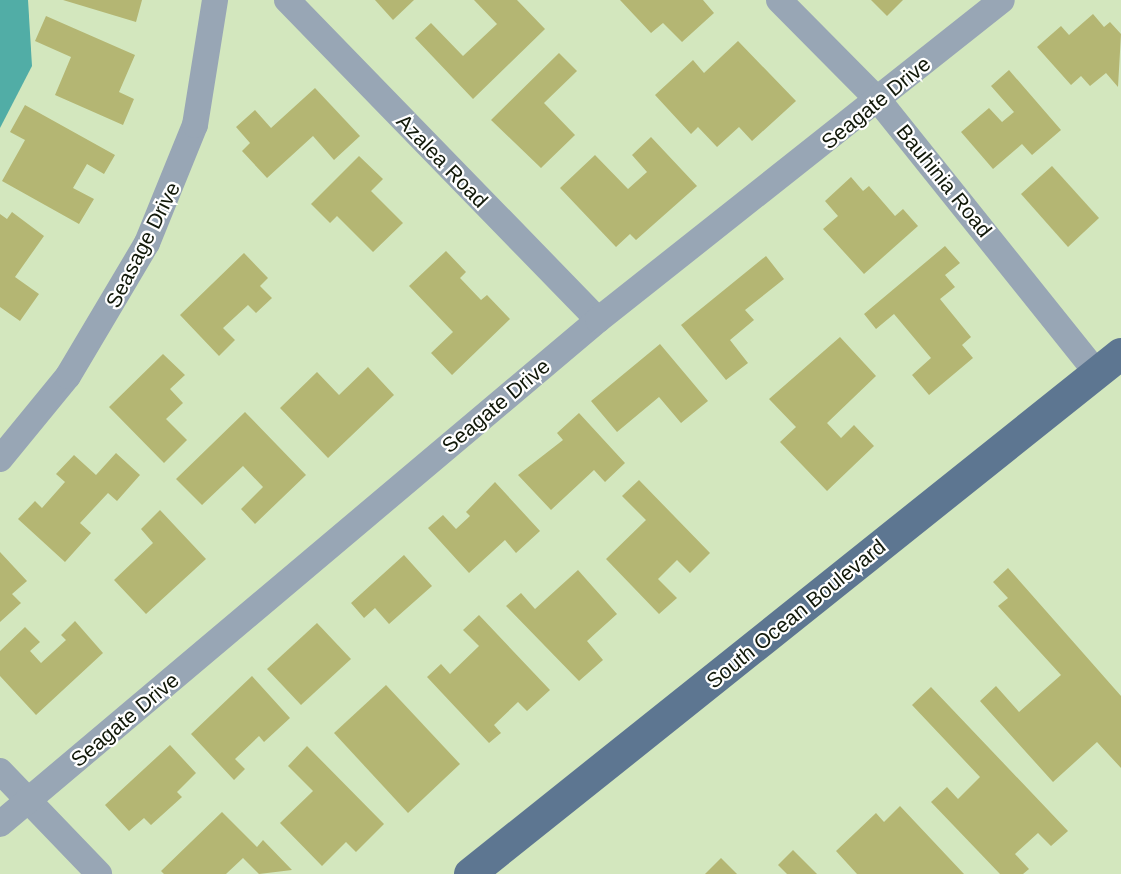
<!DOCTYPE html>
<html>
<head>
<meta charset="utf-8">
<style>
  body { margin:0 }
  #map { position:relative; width:1121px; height:874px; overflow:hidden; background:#d3e7be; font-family:Arial,sans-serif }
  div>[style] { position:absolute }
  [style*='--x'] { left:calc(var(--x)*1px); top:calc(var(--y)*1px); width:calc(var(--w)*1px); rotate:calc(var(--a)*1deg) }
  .water>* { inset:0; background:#51ada6 }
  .building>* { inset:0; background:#b4b673 }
  .minor>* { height:26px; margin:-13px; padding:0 13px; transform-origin:13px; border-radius:13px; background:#98a6b5 }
  .major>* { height:32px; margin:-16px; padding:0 16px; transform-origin:16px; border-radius:16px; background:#5d7691 }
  span { translate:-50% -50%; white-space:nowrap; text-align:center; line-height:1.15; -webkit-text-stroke:4.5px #fff; paint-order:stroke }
  .street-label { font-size:21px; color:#111809 }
</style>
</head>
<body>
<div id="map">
  <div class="water">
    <i style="clip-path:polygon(0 0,28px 0,32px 66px,0 128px)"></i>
  </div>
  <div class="building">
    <i style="clip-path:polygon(63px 0,142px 0,136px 22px)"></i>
    <i style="clip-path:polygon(375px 0,414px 0,393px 20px)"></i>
    <i style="clip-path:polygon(474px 0,517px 0,545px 29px,473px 99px,415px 38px,431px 23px,463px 56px,497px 24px)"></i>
    <i style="clip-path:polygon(620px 0,703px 0,714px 13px,682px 42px,663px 23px,651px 33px)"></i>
    <i style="clip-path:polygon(871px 0,903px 0,887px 16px)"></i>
    <i style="clip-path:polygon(1093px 14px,1104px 27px,1110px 22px,1121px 34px,1118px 87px,1106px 73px,1090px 86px,1081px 76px,1071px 85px,1037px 47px,1061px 26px,1069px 35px)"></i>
    <i style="clip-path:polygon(46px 16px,135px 55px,119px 92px,134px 99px,123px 125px,55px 95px,71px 57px,35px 41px)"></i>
    <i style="clip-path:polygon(738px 41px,796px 101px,752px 141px,739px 127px,717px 147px,698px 127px,691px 134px,655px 95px,693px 60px,704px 73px)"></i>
    <i style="clip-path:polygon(559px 53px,577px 71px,544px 103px,575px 135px,541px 168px,491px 120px)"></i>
    <i style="clip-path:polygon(1009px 70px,1061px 130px,1032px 155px,1022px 144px,993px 169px,961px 132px,989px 108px,1002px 122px,1014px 112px,991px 86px)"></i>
    <i style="clip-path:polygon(315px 88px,360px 136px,334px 160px,313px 136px,267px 178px,242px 151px,250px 143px,236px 127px,255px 110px,271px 128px)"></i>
    <i style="clip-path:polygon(25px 105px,115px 155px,104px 174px,87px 164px,73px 188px,94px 199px,79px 224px,2px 181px,25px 140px,10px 132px)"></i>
    <i style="clip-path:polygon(651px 137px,697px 186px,636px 240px,630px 234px,616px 247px,560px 188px,595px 155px,628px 189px,647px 172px,632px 155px)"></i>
    <i style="clip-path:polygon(359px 156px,383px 179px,371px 191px,403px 223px,373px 252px,337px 216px,330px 223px,311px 204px)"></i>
    <i style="clip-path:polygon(1052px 166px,1099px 218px,1068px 247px,1021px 194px)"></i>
    <i style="clip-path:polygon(851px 177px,863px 191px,869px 186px,895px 216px,903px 209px,918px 226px,864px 274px,823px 229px,838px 216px,825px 201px)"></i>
    <i style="clip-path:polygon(12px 212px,44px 236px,15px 277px,39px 294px,20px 321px,0 307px,0 214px,7px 219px)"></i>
    <i style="clip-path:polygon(945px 246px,960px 263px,945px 275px,955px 287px,940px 299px,971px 337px,962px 345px,973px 358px,929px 395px,912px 375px,931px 358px,894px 314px,876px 329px,864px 314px)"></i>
    <i style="clip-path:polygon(446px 251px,466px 272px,460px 278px,481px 300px,487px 295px,510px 319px,452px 375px,431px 353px,453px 332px,409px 286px)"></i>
    <i style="clip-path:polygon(244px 253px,268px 278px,260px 286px,272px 298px,256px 313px,248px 305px,223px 328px,235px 340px,219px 356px,180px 315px)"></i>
    <i style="clip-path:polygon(766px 256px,784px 279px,745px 310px,754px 320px,730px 340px,748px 363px,726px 380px,681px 325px)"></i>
    <i style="clip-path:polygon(840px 337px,876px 376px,827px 423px,841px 438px,854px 425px,874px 446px,827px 491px,780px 442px,796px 427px,769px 399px)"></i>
    <i style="clip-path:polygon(660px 344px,708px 401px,681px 423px,659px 397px,617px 432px,591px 401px)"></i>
    <i style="clip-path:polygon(163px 354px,185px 375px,170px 389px,183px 403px,166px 419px,187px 440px,164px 463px,109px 407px)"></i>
    <i style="clip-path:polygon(368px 367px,394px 395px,328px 458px,280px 408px,317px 372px,339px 395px)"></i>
    <i style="clip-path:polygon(245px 412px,306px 475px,255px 524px,241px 509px,263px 487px,243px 466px,202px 505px,176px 479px)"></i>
    <i style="clip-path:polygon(579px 413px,625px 463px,605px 482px,594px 470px,551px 510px,518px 475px,563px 440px,557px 433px)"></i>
    <i style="clip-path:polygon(116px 453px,140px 475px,117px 501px,108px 493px,80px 523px,91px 533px,65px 562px,18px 519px,35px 501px,42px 508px,65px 482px,56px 474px,74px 455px,96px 475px)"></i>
    <i style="clip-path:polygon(639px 480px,710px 553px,690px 573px,677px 560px,658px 579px,677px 598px,659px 614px,606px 559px,646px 520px,622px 496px)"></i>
    <i style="clip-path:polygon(495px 482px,540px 531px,516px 553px,505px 540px,469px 573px,428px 528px,443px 515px,456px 529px,470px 516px,466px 512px)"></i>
    <i style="clip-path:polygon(160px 510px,206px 559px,146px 614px,114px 580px,153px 543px,141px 529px)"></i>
    <i style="clip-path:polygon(0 552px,27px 581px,12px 594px,21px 603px,0 622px)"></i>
    <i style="clip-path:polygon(404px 555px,432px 586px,389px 624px,375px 608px,364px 618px,351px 603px)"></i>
    <i style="clip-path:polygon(1008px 568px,1121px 696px,1121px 768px,1097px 742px,1053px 782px,980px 701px,996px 686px,1019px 712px,1061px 675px,998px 606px,1008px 598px,993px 582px)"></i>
    <i style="clip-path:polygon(578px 570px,617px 614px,587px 641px,603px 660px,579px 681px,506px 606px,521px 593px,535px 609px)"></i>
    <i style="clip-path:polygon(479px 615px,550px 690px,527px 711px,518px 702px,494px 725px,501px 733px,489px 743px,427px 677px,441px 664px,450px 674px,479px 646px,463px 630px)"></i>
    <i style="clip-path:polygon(75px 621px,103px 653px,36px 715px,0 676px,0 651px,25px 627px,40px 642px,30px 651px,41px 663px,66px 640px,61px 635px)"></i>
    <i style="clip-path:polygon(317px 623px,351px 659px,301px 705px,267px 669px)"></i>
    <i style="clip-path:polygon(252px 676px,290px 718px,264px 742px,259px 736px,235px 759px,245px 769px,234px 780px,191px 734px)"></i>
    <i style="clip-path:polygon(386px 685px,460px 764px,408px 813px,334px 733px)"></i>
    <i style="clip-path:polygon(931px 687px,1068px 831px,1051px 846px,1038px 833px,1015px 854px,1029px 869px,1023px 874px,1000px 874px,931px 802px,947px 787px,958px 799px,980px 777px,912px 705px)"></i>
    <i style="clip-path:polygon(170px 745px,196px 773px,177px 792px,182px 797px,151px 825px,144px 818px,129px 831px,105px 805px)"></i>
    <i style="clip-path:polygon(307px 746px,384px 824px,356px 852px,346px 842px,322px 866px,280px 823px,313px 791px,288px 766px)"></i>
    <i style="clip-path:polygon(900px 806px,964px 874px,857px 874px,836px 851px,876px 813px,884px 822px)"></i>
    <i style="clip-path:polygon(222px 812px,257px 847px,263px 840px,292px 870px,259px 874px,243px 858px,226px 874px,164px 874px,161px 871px)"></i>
    <i style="clip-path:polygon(793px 850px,817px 874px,787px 874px,778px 865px)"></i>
    <i style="clip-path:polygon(721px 858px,737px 874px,705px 874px)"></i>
  </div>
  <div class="minor">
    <i style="--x:287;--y:0;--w:446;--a:45.8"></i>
    <i style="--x:779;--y:0;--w:142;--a:45.3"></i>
    <i style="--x:879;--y:101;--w:349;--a:51.3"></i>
    <i style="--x:0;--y:459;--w:107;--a:-50.7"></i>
    <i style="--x:68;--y:376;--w:155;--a:-59.3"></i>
    <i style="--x:147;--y:243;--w:127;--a:-67.9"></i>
    <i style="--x:195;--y:125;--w:127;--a:-80.9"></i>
    <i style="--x:0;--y:771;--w:143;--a:46.1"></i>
    <i style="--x:0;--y:824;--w:782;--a:-40.12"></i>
    <i style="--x:598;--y:320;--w:515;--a:-38.38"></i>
  </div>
  <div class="major">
    <i style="--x:470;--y:874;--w:833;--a:-38.62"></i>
  </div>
  <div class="street-label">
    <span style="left:876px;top:103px;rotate:-39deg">Seagate Drive</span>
    <span style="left:442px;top:161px;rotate:46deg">Azalea Road</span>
    <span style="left:944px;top:181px;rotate:51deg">Bauhinia Road</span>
    <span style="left:143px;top:245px;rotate:-63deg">Seasage Drive</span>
    <span style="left:496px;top:406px;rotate:-40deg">Seagate Drive</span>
    <span style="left:796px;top:614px;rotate:-39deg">South Ocean Boulevard</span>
    <span style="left:125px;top:720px;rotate:-40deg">Seagate Drive</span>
  </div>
</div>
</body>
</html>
